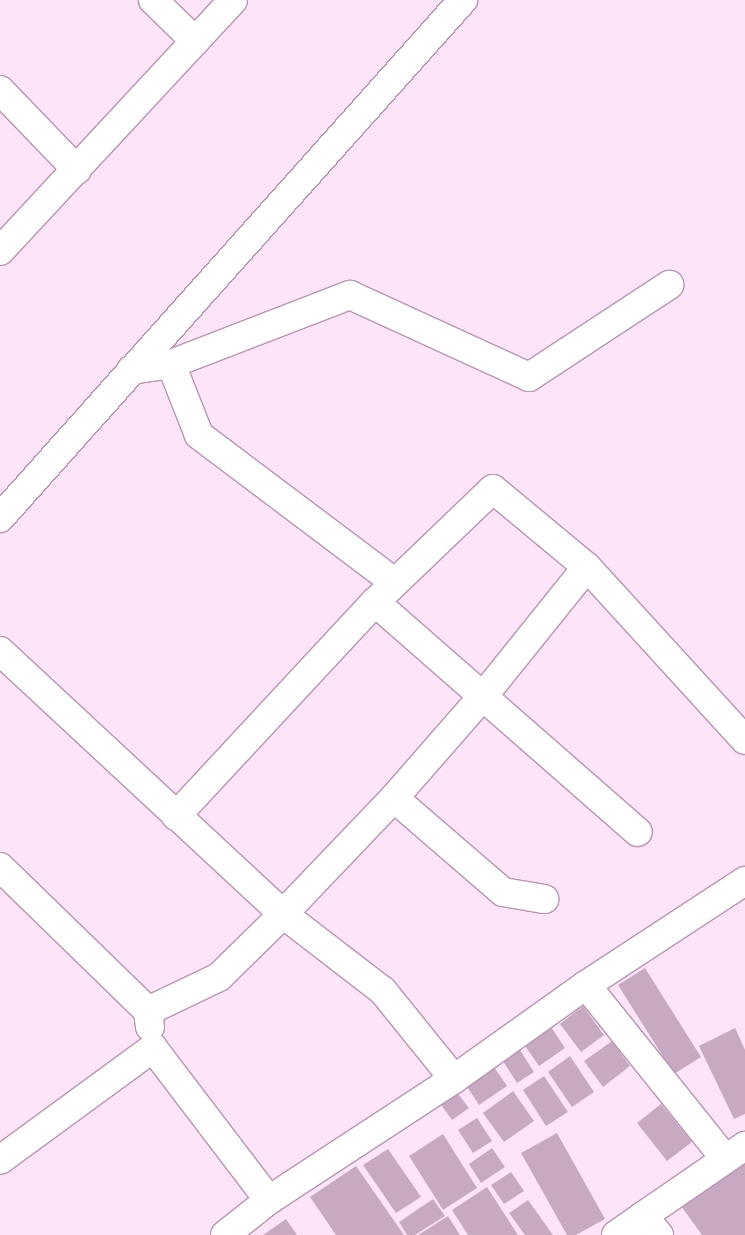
<!DOCTYPE html>
<html>
<head>
<meta charset="utf-8">
<style>
  body { margin:0 }
  #map { position:relative; width:745px; height:1235px; overflow:hidden; background:#fee4f9; font-family:"PT Sans Narrow",sans-serif }
  div>[style] { position:absolute }
  [style*='--x'] { left:calc(var(--x)*1px); top:calc(var(--y)*1px); width:calc(var(--w)*1px); rotate:calc(var(--a)*1deg) }
  .building>* { inset:0; background:#c8a9c2 }
  .roads { filter:drop-shadow(1px 0 #b697b0) drop-shadow(-1px 0 #b697b0) drop-shadow(0 1px #b697b0) drop-shadow(0 -1px #b697b0) }
  .minor>* { height:28px; margin:-14px; padding:0 14px; transform-origin:14px; border-radius:14px; background:#fff }
  span { translate:-50% -50%; white-space:nowrap; text-align:center; line-height:1.15; -webkit-text-stroke:4px #fff8fd; paint-order:stroke }
</style>
</head>
<body>
<div id="map">
  <div class="building">
    <i style="clip-path:polygon(645px 968px,701px 1057px,674px 1074px,618px 985px)"></i>
    <i style="clip-path:polygon(583px 1006px,604px 1035px,581px 1052px,560px 1024px)"></i>
    <i style="clip-path:polygon(549px 1024px,565px 1048px,539px 1066px,523px 1043px)"></i>
    <i style="clip-path:polygon(735px 1028px,745px 1050px,745px 1114px,734px 1119px,699px 1046px)"></i>
    <i style="clip-path:polygon(612px 1041px,630px 1066px,603px 1087px,584px 1061px)"></i>
    <i style="clip-path:polygon(518px 1047px,534px 1072px,517px 1083px,501px 1058px)"></i>
    <i style="clip-path:polygon(570px 1056px,594px 1092px,572px 1107px,548px 1072px)"></i>
    <i style="clip-path:polygon(492px 1064px,507px 1086px,479px 1105px,464px 1082px)"></i>
    <i style="clip-path:polygon(544px 1076px,568px 1112px,546px 1126px,523px 1090px)"></i>
    <i style="clip-path:polygon(455px 1090px,469px 1108px,452px 1120px,439px 1102px)"></i>
    <i style="clip-path:polygon(513px 1091px,534px 1121px,504px 1142px,483px 1113px)"></i>
    <i style="clip-path:polygon(661px 1104px,692px 1142px,667px 1161px,637px 1123px)"></i>
    <i style="clip-path:polygon(477px 1118px,492px 1141px,473px 1153px,458px 1130px)"></i>
    <i style="clip-path:polygon(557px 1133px,605px 1219px,576px 1235px,567px 1235px,521px 1153px)"></i>
    <i style="clip-path:polygon(443px 1134px,477px 1188px,443px 1210px,409px 1156px)"></i>
    <i style="clip-path:polygon(492px 1148px,505px 1167px,481px 1183px,469px 1164px)"></i>
    <i style="clip-path:polygon(388px 1149px,421px 1197px,396px 1213px,363px 1165px)"></i>
    <i style="clip-path:polygon(745px 1160px,745px 1235px,702px 1235px,681px 1206px)"></i>
    <i style="clip-path:polygon(356px 1166px,404px 1235px,336px 1235px,310px 1197px)"></i>
    <i style="clip-path:polygon(511px 1172px,524px 1191px,504px 1204px,491px 1185px)"></i>
    <i style="clip-path:polygon(487px 1187px,518px 1235px,468px 1235px,452px 1210px)"></i>
    <i style="clip-path:polygon(433px 1199px,445px 1216px,415px 1235px,407px 1235px,399px 1222px)"></i>
    <i style="clip-path:polygon(528px 1200px,553px 1235px,525px 1235px,509px 1213px)"></i>
    <i style="clip-path:polygon(448px 1216px,460px 1235px,418px 1235px)"></i>
    <i style="clip-path:polygon(286px 1219px,297px 1235px,263px 1235px)"></i>
  </div>
  <div class="roads">
    <div class="minor">
      <i style="--x:153;--y:0;--w:59;--a:44.3"></i>
      <i style="--x:0;--y:90;--w:111;--a:46.1"></i>
      <i style="--x:0;--y:251;--w:342;--a:-47.1"></i>
      <i style="--x:171;--y:364;--w:76;--a:68.5"></i>
      <i style="--x:199;--y:435;--w:244;--a:37"></i>
      <i style="--x:131;--y:370;--w:40;--a:-8.5"></i>
      <i style="--x:171;--y:364;--w:192;--a:-21.1"></i>
      <i style="--x:350;--y:295;--w:197;--a:24.6"></i>
      <i style="--x:529;--y:377;--w:168;--a:-33.3"></i>
      <i style="--x:0;--y:518;--w:695;--a:-48.21"></i>
      <i style="--x:375;--y:602;--w:349;--a:41.2"></i>
      <i style="--x:0;--y:651;--w:386;--a:42.9"></i>
      <i style="--x:283;--y:914;--w:126;--a:37.6"></i>
      <i style="--x:383;--y:991;--w:113;--a:51.1"></i>
      <i style="--x:394;--y:798;--w:144;--a:40.8"></i>
      <i style="--x:503;--y:892;--w:42;--a:9.7"></i>
      <i style="--x:176;--y:816;--w:292;--a:-47.1"></i>
      <i style="--x:375;--y:602;--w:163;--a:-43.8"></i>
      <i style="--x:493;--y:489;--w:122;--a:39.7"></i>
      <i style="--x:587;--y:567;--w:234;--a:47.6"></i>
      <i style="--x:0;--y:867;--w:206;--a:44.2"></i>
      <i style="--x:148;--y:1011;--w:16;--a:83"></i>
      <i style="--x:586;--y:985;--w:221;--a:51.3"></i>
      <i style="--x:148;--y:1011;--w:79;--a:-25.6"></i>
      <i style="--x:219;--y:977;--w:90;--a:-44.5"></i>
      <i style="--x:283;--y:914;--w:161;--a:-46.3"></i>
      <i style="--x:394;--y:798;--w:137;--a:-48.9"></i>
      <i style="--x:484;--y:695;--w:164;--a:-51.2"></i>
      <i style="--x:0;--y:1160;--w:190;--a:-36.2"></i>
      <i style="--x:153;--y:1048;--w:191;--a:52.7"></i>
      <i style="--x:643;--y:1216;--w:124;--a:-34.5"></i>
      <i style="--x:225;--y:1235;--w:56;--a:-38.5"></i>
      <i style="--x:269;--y:1200;--w:221;--a:-33.2"></i>
      <i style="--x:454;--y:1079;--w:162;--a:-35.5"></i>
      <i style="--x:586;--y:985;--w:190;--a:-33.2"></i>
      <i style="--x:616;--y:1235;--w:33;--a:-35"></i>
      <i style="--x:643;--y:1216;--w:25;--a:50"></i>
    </div>
  </div>
</div>
</body>
</html>
